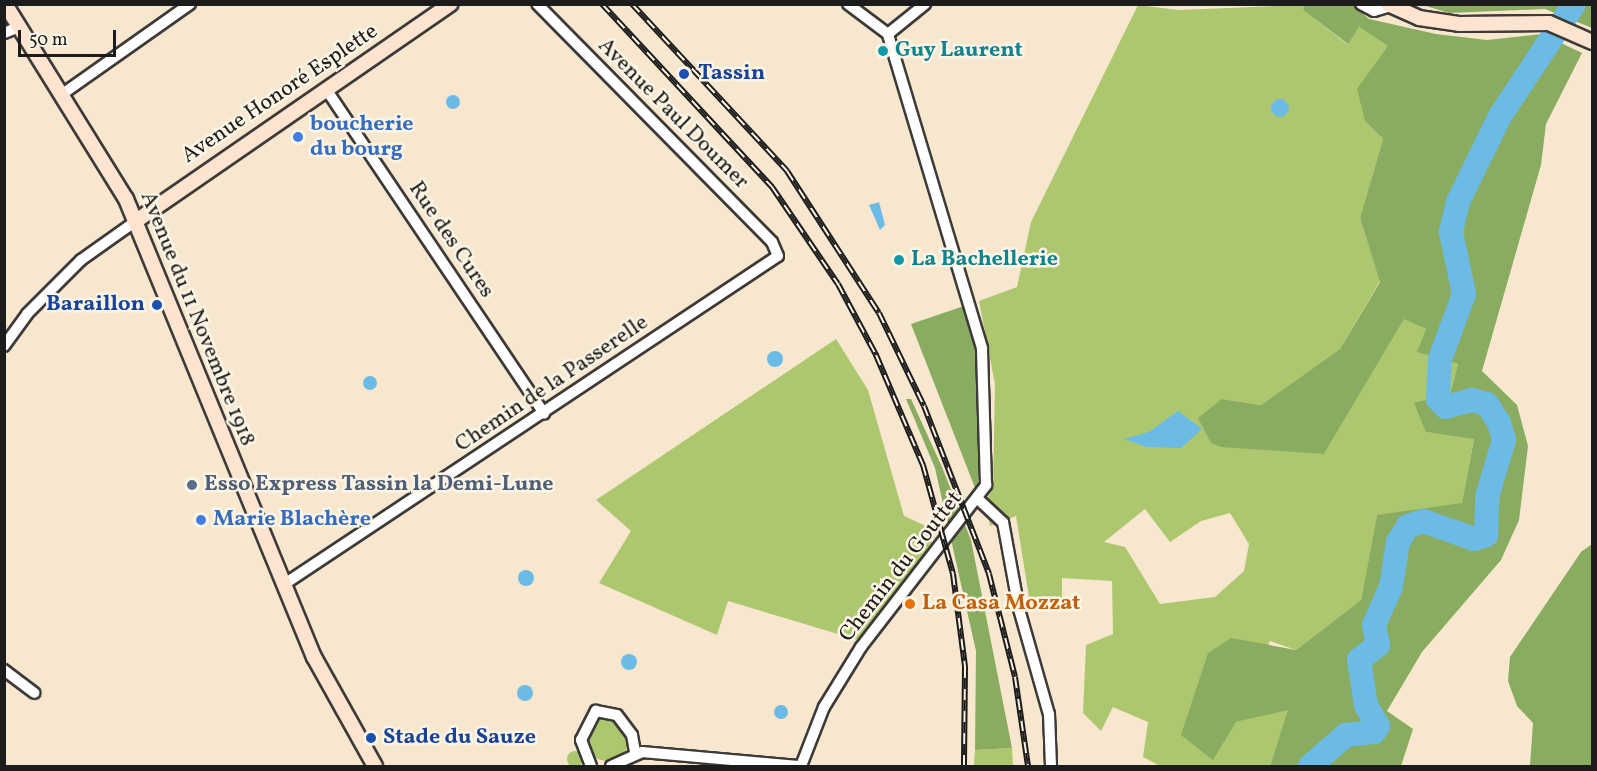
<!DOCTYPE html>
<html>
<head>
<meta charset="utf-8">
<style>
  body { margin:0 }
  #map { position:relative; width:1597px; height:771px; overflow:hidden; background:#f7e7ce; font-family:Vollkorn,serif }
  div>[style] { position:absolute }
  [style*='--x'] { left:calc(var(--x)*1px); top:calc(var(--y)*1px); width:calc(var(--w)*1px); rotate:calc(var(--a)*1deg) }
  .green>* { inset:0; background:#acc76e }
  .round { border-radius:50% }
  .forest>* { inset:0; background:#89ac61 }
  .water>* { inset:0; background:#6cbbe6 }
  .river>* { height:24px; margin:-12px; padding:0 12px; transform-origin:12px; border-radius:12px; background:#6cbbe6 }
  .roads { filter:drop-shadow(2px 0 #3d3a37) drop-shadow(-2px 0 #3d3a37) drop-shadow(0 2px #3d3a37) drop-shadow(0 -2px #3d3a37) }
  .street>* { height:10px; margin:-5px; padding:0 5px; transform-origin:5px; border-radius:5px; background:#fff }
  .secondary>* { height:14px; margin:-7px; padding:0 7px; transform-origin:7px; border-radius:7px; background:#fde4d1 }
  .rail>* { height:6px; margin-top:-3px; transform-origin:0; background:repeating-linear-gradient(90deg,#fcf5e5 0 11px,#1c1c1c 0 22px); box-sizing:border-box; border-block:2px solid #1c1c1c }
  .dots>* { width:16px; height:16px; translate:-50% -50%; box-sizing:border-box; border:3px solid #fcf5e5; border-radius:50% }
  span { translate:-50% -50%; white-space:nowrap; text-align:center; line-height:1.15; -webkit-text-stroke:5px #fcf5e5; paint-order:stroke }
  .culture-label { font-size:22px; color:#0d838f; font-weight:700 }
  .left { translate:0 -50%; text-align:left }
  .transit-label { font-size:22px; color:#164399; font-weight:700 }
  .right { translate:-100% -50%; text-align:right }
  .street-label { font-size:22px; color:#1c1c1c }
  .shop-label { font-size:22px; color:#366cbe; font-weight:700 }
  .service-label { font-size:22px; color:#4e5e75; font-weight:700 }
  .food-label { font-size:22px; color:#c56008; font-weight:700 }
  .frame { position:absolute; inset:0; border:6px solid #1c1c1c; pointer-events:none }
  .scale { position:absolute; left:18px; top:30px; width:98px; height:27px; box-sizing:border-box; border:3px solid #1c1c1c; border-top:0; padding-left:8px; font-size:18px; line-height:21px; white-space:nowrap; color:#1c1c1c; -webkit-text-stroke:4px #fcf5e5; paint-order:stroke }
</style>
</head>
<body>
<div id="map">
  <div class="green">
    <i style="clip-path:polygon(evenodd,1138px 5px,1178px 10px,1304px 5px,1303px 10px,1347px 44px,1359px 27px,1388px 46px,1365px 121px,1383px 139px,1360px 218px,1380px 281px,1340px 349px,1261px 405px,1222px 399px,1324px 454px,1404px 318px,1426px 329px,1418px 352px,1458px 364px,1450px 394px,1426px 432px,1474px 438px,1462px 504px,1377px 516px,1361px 600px,1296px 650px,1270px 641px,1236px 722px,1289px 709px,1270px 766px,1160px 766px,1143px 757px,1148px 722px,1113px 707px,1101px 731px,1083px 713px,1086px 645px,1113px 634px,1112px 581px,1062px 578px,1062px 598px,1029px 597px,1016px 516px,990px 526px,986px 501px,993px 488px,995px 384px,979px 301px,1017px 287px,1031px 222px,1138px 5px,1145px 509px,1170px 542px,1201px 521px,1230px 513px,1249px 544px,1244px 571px,1215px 597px,1160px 604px,1125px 547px,1104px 542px,1145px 509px)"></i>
    <i style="clip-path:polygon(836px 339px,868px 390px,904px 516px,928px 527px,933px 548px,858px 640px,728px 601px,717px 635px,599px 583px,631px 531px,596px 500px)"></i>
    <i class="round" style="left:585px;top:717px;width:44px;height:44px"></i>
    <i style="clip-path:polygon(1012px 748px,1013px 766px,974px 766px,975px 750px)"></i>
    <i class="round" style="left:567px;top:751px;width:16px;height:16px"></i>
  </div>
  <div class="forest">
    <i style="clip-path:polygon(1304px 5px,1353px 5px,1369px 19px,1436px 34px,1487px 40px,1542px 34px,1582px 53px,1546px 124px,1541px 165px,1482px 371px,1517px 405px,1528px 446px,1519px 520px,1501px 560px,1422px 652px,1387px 711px,1413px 729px,1401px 766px,1270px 766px,1288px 710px,1236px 722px,1213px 760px,1181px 735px,1208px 653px,1231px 638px,1296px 650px,1361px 600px,1377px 515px,1462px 503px,1474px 439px,1426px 432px,1414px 403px,1450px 394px,1458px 364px,1417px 352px,1426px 329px,1404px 319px,1324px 454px,1221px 447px,1211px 443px,1198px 418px,1222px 399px,1261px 405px,1340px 349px,1380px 282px,1360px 218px,1383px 139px,1365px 121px,1357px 89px,1388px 46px,1359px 27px,1348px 44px,1303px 10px)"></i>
    <i style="clip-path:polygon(1592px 5px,1592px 28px,1545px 9px,1449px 13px,1426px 6px)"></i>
    <i style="clip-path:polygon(964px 306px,975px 346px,982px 434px,977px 493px,911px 324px)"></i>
    <i style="clip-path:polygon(906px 399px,911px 399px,942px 467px,971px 540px,1012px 748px,975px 750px,976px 651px,935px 468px)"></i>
    <i style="clip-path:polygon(1592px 544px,1592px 766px,1530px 766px,1533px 723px,1517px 706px,1508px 681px,1510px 657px,1581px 552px)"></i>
  </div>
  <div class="water">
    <i class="round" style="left:446px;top:95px;width:14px;height:14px"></i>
    <i class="round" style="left:1271px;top:99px;width:18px;height:18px"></i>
    <i style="clip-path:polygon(879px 202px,885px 225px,880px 230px,869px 205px)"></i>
    <i class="round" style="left:767px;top:351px;width:16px;height:16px"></i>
    <i class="round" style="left:363px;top:376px;width:14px;height:14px"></i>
    <i style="clip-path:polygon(1178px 411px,1202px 429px,1181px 448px,1147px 447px,1124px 439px,1149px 432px)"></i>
    <i class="round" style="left:518px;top:570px;width:16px;height:16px"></i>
    <i class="round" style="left:621px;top:654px;width:16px;height:16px"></i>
    <i class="round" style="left:517px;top:685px;width:16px;height:16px"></i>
    <i class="round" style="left:774px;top:705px;width:14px;height:14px"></i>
  </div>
  <div class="river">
    <i style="--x:1310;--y:766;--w:48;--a:-40.7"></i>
    <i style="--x:1346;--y:735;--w:28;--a:-6"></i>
    <i style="--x:1374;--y:732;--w:7;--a:-56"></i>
    <i style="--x:1378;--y:726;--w:24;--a:-120"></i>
    <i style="--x:1366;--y:705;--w:46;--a:-98.8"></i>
    <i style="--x:1359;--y:660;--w:24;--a:-38"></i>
    <i style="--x:1378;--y:645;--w:20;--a:-101"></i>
    <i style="--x:1374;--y:625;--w:42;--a:-65.9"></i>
    <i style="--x:1391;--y:587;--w:46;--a:-81.2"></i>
    <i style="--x:1398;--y:542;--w:19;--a:-58"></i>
    <i style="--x:1408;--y:526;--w:16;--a:-18"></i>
    <i style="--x:1423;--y:521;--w:54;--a:19.4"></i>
    <i style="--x:1474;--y:539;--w:13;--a:-18"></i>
    <i style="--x:1486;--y:535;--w:38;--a:-88"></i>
    <i style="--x:1487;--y:497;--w:59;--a:-73.4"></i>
    <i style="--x:1504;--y:440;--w:18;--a:-106"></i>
    <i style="--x:1499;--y:423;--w:22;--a:-122"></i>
    <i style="--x:1487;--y:404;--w:16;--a:-165"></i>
    <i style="--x:1472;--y:400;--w:27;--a:165"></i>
    <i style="--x:1446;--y:407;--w:11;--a:-135"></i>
    <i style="--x:1438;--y:399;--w:40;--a:-87.1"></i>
    <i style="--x:1440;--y:359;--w:69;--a:-69.7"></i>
    <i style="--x:1464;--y:294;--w:63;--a:-101.8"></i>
    <i style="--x:1451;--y:232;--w:31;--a:-77"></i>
    <i style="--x:1458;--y:202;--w:96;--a:-64"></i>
    <i style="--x:1500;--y:116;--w:134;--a:-56.5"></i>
  </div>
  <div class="roads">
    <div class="street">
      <i style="--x:848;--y:4;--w:50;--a:36.9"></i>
      <i style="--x:1361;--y:4;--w:15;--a:28"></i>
      <i style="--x:1374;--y:11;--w:18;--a:-16"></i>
      <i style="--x:4;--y:33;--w:16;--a:-22"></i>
      <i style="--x:888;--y:34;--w:48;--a:-39"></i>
      <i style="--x:326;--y:89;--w:391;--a:56.1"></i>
      <i style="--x:61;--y:95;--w:158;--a:-35.2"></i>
      <i style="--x:4;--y:346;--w:39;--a:-54"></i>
      <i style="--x:27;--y:314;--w:76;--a:-45"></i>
      <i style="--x:81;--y:260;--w:67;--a:-35.3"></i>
      <i style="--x:979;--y:500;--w:33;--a:43"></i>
      <i style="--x:1003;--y:522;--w:88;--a:79.6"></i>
      <i style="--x:1019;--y:609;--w:109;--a:74.1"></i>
      <i style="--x:1049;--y:714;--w:52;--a:87.8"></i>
      <i style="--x:283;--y:585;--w:594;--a:-33.61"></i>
      <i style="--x:778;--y:256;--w:15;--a:-113"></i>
      <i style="--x:772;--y:242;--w:334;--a:-134.6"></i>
      <i style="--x:4;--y:670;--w:38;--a:37"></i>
      <i style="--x:591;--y:766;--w:28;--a:-111"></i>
      <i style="--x:581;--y:740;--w:33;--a:-63"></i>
      <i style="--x:596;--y:711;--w:21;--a:11"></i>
      <i style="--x:617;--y:715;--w:25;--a:53"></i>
      <i style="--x:632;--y:735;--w:17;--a:80"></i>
      <i style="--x:611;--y:766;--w:34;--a:-24"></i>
      <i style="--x:642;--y:752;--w:157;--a:5.1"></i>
      <i style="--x:801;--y:766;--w:63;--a:-68.7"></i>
      <i style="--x:824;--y:707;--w:70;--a:-58.3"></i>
      <i style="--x:861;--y:647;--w:205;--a:-52.3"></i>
      <i style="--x:986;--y:485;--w:137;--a:-91.7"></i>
      <i style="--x:982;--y:348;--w:328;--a:-106.7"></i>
    </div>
    <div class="secondary">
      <i style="--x:5;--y:4;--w:229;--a:58.2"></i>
      <i style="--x:126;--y:199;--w:495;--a:67.7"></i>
      <i style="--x:314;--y:657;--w:125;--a:60.8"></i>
      <i style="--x:1388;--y:4;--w:34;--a:24"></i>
      <i style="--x:1419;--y:18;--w:40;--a:8.5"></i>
      <i style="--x:1459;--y:24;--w:90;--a:-0.6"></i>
      <i style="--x:1549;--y:23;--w:47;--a:23.8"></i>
      <i style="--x:136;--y:221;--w:382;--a:-34.6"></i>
    </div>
  </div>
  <div class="rail">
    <i style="--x:602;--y:4;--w:250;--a:47.1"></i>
    <i style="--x:772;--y:187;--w:117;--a:55.8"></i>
    <i style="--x:838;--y:284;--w:81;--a:61.8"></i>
    <i style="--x:876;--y:355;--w:120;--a:66.9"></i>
    <i style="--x:923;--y:465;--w:113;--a:74.6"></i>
    <i style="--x:953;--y:574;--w:94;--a:82.6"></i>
    <i style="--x:965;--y:667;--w:99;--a:90.6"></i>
    <i style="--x:632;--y:4;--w:228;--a:47.1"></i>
    <i style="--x:787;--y:171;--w:169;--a:57.1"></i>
    <i style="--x:879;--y:313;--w:103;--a:64.2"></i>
    <i style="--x:924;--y:406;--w:180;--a:68.8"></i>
    <i style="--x:989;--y:574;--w:106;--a:75.8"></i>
    <i style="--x:1015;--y:677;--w:90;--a:81.7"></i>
  </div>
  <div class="dots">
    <i style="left:883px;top:51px;background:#0f9aa8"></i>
    <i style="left:684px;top:74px;background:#1a4fb4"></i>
    <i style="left:298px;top:137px;background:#3f7fe0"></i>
    <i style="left:899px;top:260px;background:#0f9aa8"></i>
    <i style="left:157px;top:305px;background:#1a4fb4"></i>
    <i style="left:192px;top:485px;background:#5c6f8a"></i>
    <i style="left:201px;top:520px;background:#3f7fe0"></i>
    <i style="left:910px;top:604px;background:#e8710a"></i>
    <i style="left:371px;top:738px;background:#1a4fb4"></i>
  </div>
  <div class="culture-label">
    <span class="left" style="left:895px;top:51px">Guy Laurent</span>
    <span class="left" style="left:911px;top:260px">La Bachellerie</span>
  </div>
  <div class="transit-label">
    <span class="left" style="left:698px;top:74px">Tassin</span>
    <span class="right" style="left:145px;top:305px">Baraillon</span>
    <span class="left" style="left:383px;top:738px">Stade du Sauze</span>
  </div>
  <div class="street-label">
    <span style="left:280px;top:94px;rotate:-34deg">Avenue Honoré Esplette</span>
    <span style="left:673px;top:114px;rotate:45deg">Avenue Paul Doumer</span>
    <span style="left:451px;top:240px;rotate:56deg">Rue des Cures</span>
    <span style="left:197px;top:319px;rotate:68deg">Avenue du 11 Novembre 1918</span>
    <span style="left:552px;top:384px;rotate:-34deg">Chemin de la Passerelle</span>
    <span style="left:901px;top:567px;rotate:-52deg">Chemin du Gouttet</span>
  </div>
  <div class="shop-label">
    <span class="left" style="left:310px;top:137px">boucherie<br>du bourg</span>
    <span class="left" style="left:213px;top:520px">Marie Blachère</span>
  </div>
  <div class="service-label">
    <span class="left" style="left:204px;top:485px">Esso Express Tassin la Demi-Lune</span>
  </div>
  <div class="food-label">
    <span class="left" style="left:922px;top:604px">La Casa Mozzat</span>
  </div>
  <div class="frame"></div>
  <div class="scale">50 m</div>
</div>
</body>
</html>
